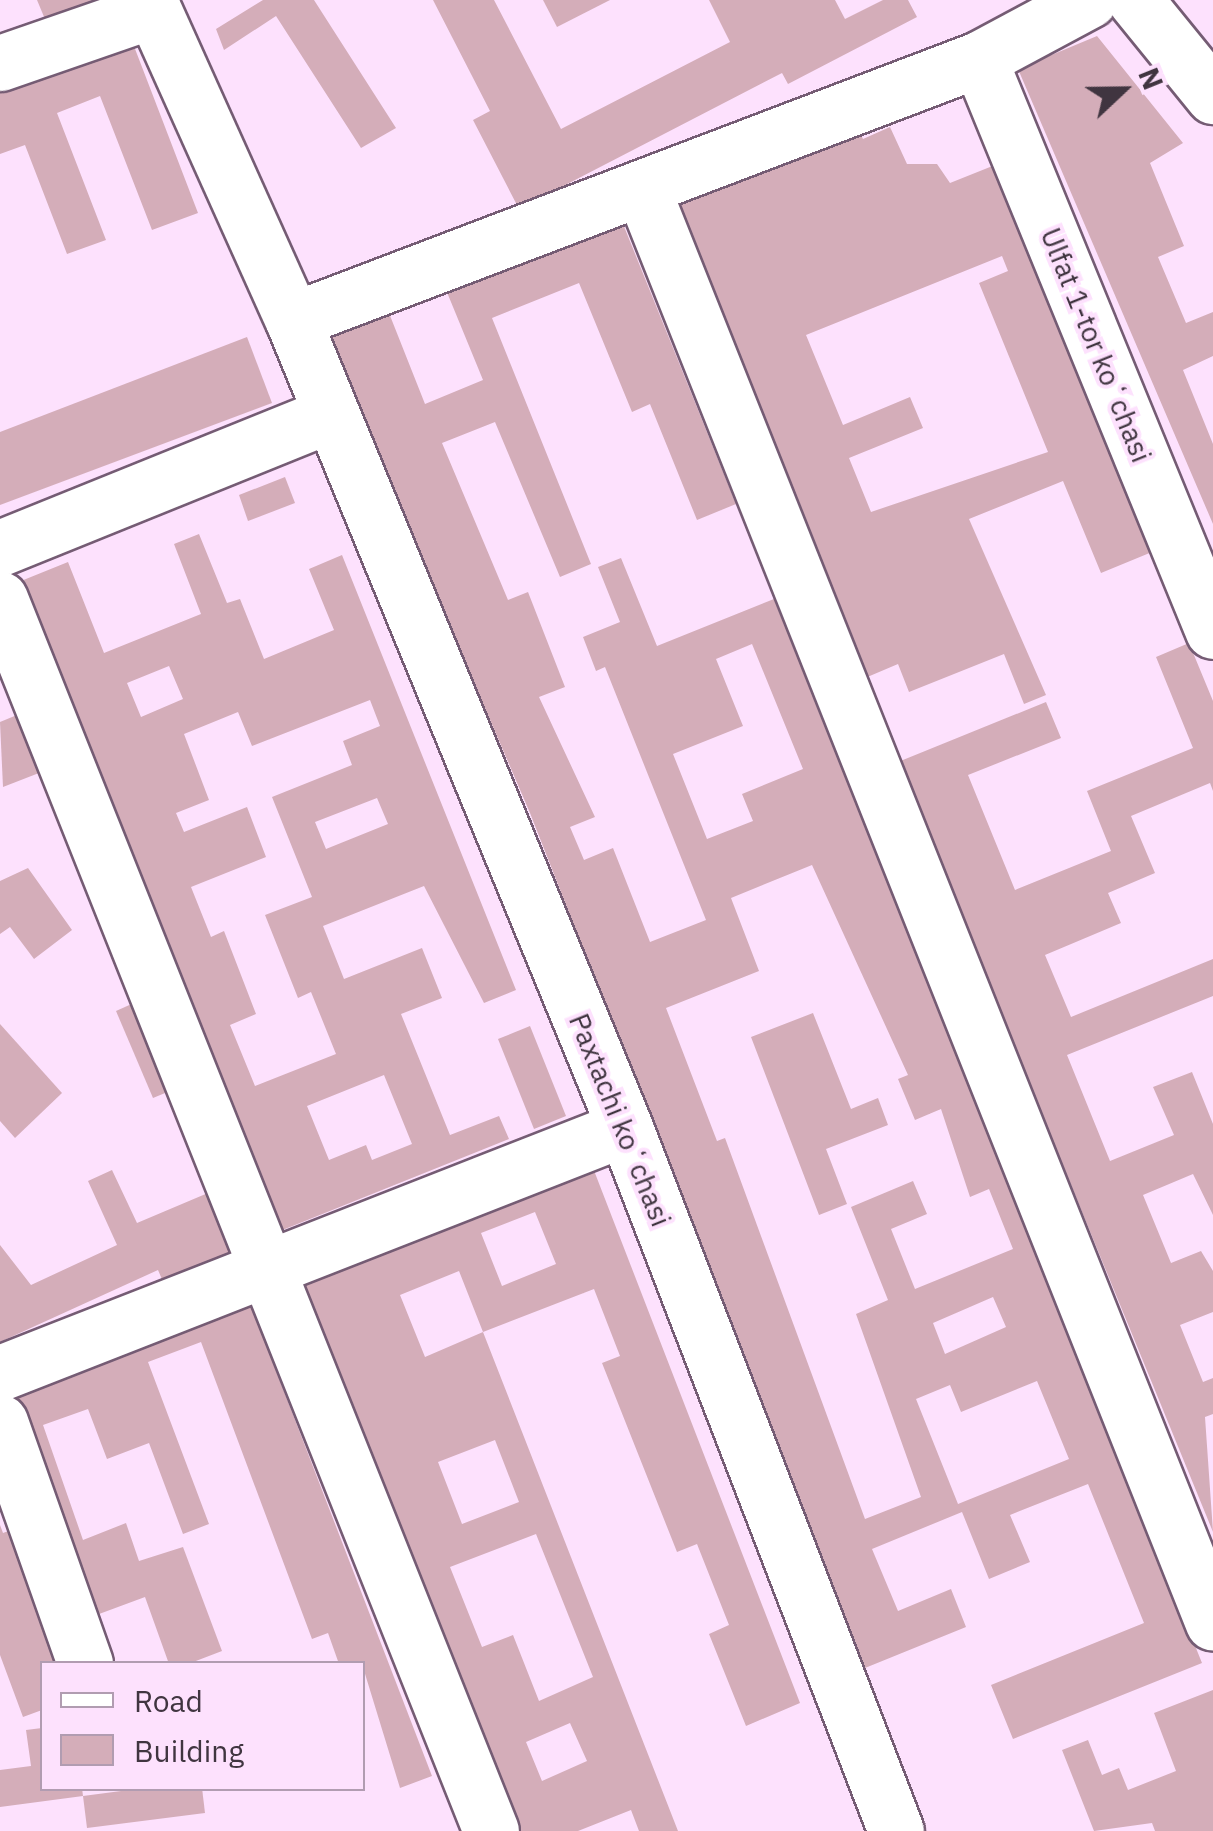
<!DOCTYPE html>
<html>
<head>
<meta charset="utf-8">
<style>
  body { margin:0 }
  #map { position:relative; width:1213px; height:1831px; overflow:hidden; background:#fde1fd; font-family:"IBM Plex Sans",sans-serif }
  div>[style] { position:absolute }
  [style*='--x'] { left:calc(var(--x)*1px); top:calc(var(--y)*1px); width:calc(var(--w)*1px); rotate:calc(var(--a)*1deg) }
  .building>* { inset:0; background:#d4adb9 }
  .roads { filter:drop-shadow(2px 0 #755c74) drop-shadow(-2px 0 #755c74) drop-shadow(0 2px #755c74) drop-shadow(0 -2px #755c74) }
  .minor>* { height:55px; margin:-27.5px; padding:0 27.5px; transform-origin:27.5px; border-radius:27.5px; background:#fff }
  span { translate:-50% -50%; white-space:nowrap; text-align:center; line-height:1.15; -webkit-text-stroke:8px #fde1fd; paint-order:stroke }
  .street-label { font-size:28px; color:#403540 }
  .legend { position:absolute; left:40px; top:1661px; width:325px; height:130px; box-sizing:border-box; background:#fde1fd; border:2px solid #b19cb1; margin:0; padding:12px 18px; list-style:none; font-size:30px; color:#403540 }
  .legend li { display:flex; align-items:center; gap:20px; height:50px }
  .legend b { width:50px; border:2px solid #b19cb1 }
  .north { position:absolute; left:1073px; top:40px; width:100px; height:100px; -webkit-text-stroke:8px #fde1fd; paint-order:stroke; rotate:68deg; font-size:28px; font-weight:700; line-height:40px; text-align:center; color:#403540 }
  .north::after { content:''; display:block; margin:auto; width:35px; height:45px; background:#403540; clip-path:polygon(50% 0,100% 100%,50% 72%,0 100%) }
</style>
</head>
<body>
<div id="map">
  <div class="building">
    <i style="clip-path:polygon(37px 0,103px 0,47px 24px)"></i>
    <i style="clip-path:polygon(263px 0,314px 0,396px 128px,361px 148px,276px 16px,224px 50px,216px 29px)"></i>
    <i style="clip-path:polygon(433px 0,494px 0,561px 129px,730px 42px,709px 0,835px 0,845px 19px,883px 0,908px 0,917px 17px,788px 84px,782px 73px,519px 209px,473px 120px,490px 111px)"></i>
    <i style="clip-path:polygon(543px 0,610px 0,557px 27px)"></i>
    <i style="clip-path:polygon(1097px 36px,1183px 143px,1150px 163px,1184px 246px,1158px 257px,1186px 323px,1213px 312px,1213px 356px,1183px 370px,1213px 444px,1213px 524px,1018px 69px)"></i>
    <i style="clip-path:polygon(132px 41px,198px 213px,152px 230px,100px 96px,57px 113px,106px 240px,67px 254px,25px 145px,0 154px,0 91px)"></i>
    <i style="clip-path:polygon(evenodd,856px 125px,863px 139px,890px 127px,907px 164px,937px 164px,950px 183px,995px 165px,1152px 552px,1101px 573px,1063px 481px,969px 519px,1046px 695px,1024px 704px,1004px 654px,909px 692px,898px 664px,865px 678px,670px 201px,856px 125px,1002px 256px,1008px 271px,979px 283px,1048px 452px,871px 512px,849px 458px,923px 428px,910px 397px,843px 425px,806px 335px,1002px 256px)"></i>
    <i style="clip-path:polygon(evenodd,619px 214px,736px 504px,697px 520px,650px 404px,632px 412px,579px 283px,492px 318px,591px 564px,560px 577px,495px 422px,442px 443px,508px 600px,528px 592px,565px 687px,539px 697px,595px 817px,570px 827px,584px 860px,613px 848px,650px 942px,706px 920px,605px 667px,596px 671px,583px 637px,620px 622px,598px 567px,621px 558px,657px 646px,774px 599px,1202px 1663px,1013px 1739px,991px 1685px,1144px 1623px,1088px 1484px,1010px 1515px,1030px 1562px,989px 1579px,962px 1512px,872px 1549px,898px 1611px,951px 1589px,966px 1627px,865px 1668px,530px 813px,324px 333px,387px 308px,425px 404px,483px 380px,444px 285px,619px 214px,752px 644px,803px 769px,742px 794px,753px 821px,707px 839px,673px 754px,743px 726px,716px 659px,752px 644px,619px 214px,812px 865px,908px 1075px,898px 1079px,915px 1120px,941px 1109px,970px 1197px,989px 1189px,1013px 1249px,915px 1289px,891px 1229px,927px 1214px,913px 1181px,851px 1207px,888px 1300px,856px 1314px,921px 1497px,865px 1519px,725px 1138px,717px 1141px,666px 1008px,759px 971px,731px 898px,812px 865px,619px 214px,993px 1297px,1006px 1327px,945px 1354px,933px 1323px,993px 1297px,619px 214px,1037px 1381px,1069px 1459px,958px 1504px,916px 1399px,950px 1385px,961px 1412px,1037px 1381px)"></i>
    <i style="clip-path:polygon(247px 337px,272px 403px,0 505px,0 432px)"></i>
    <i style="clip-path:polygon(285px 477px,295px 503px,248px 521px,239px 495px)"></i>
    <i style="clip-path:polygon(evenodd,199px 534px,227px 603px,240px 599px,264px 659px,334px 630px,309px 569px,342px 555px,516px 990px,484px 1003px,424px 886px,323px 926px,344px 979px,422px 948px,442px 998px,401px 1014px,450px 1135px,499px 1116px,509px 1139px,280px 1231px,21px 581px,68px 562px,104px 653px,201px 614px,174px 544px,199px 534px,169px 666px,183px 699px,141px 717px,127px 683px,169px 666px,199px 534px,370px 700px,380px 726px,343px 741px,352px 765px,272px 797px,312px 897px,265px 915px,298px 998px,311px 992px,336px 1054px,255px 1086px,230px 1025px,256px 1014px,224px 931px,211px 937px,191px 887px,266px 857px,247px 807px,184px 832px,176px 813px,209px 800px,184px 734px,238px 712px,252px 746px,370px 700px,199px 534px,377px 798px,388px 824px,326px 849px,315px 822px,377px 798px,199px 534px,384px 1075px,412px 1144px,372px 1160px,366px 1145px,329px 1160px,307px 1106px,384px 1075px)"></i>
    <i style="clip-path:polygon(1189px 643px,1213px 701px,1213px 791px,1210px 783px,1131px 816px,1155px 873px,1108px 893px,1121px 923px,1045px 955px,1071px 1017px,1213px 959px,1213px 996px,1067px 1055px,1110px 1161px,1174px 1135px,1153px 1087px,1192px 1072px,1213px 1124px,1213px 1215px,1193px 1174px,1143px 1195px,1171px 1263px,1201px 1251px,1213px 1271px,1213px 1312px,1180px 1325px,1203px 1382px,1213px 1378px,1213px 1414px,1205px 1417px,1213px 1532px,898px 762px,1046px 702px,1061px 738px,968px 775px,1015px 890px,1111px 851px,1087px 791px,1193px 748px,1156px 657px)"></i>
    <i style="clip-path:polygon(17px 715px,39px 773px,3px 787px,0 722px)"></i>
    <i style="clip-path:polygon(28px 868px,72px 930px,34px 959px,10px 927px,0 934px,0 881px)"></i>
    <i style="clip-path:polygon(145px 998px,182px 1086px,153px 1098px,116px 1011px)"></i>
    <i style="clip-path:polygon(813px 1013px,851px 1109px,878px 1098px,888px 1125px,826px 1149px,847px 1204px,819px 1215px,751px 1037px)"></i>
    <i style="clip-path:polygon(0 1024px,62px 1093px,15px 1138px,0 1121px)"></i>
    <i style="clip-path:polygon(530px 1026px,566px 1116px,534px 1129px,498px 1039px)"></i>
    <i style="clip-path:polygon(evenodd,588px 1155px,800px 1703px,746px 1726px,709px 1634px,729px 1625px,697px 1544px,677px 1552px,602px 1363px,620px 1356px,594px 1289px,483px 1332px,459px 1271px,400px 1295px,425px 1357px,483px 1332px,678px 1831px,639px 1831px,631px 1810px,578px 1831px,514px 1831px,290px 1270px,588px 1155px,535px 1212px,556px 1264px,502px 1286px,481px 1233px,535px 1212px,588px 1155px,495px 1440px,519px 1502px,462px 1524px,438px 1462px,495px 1440px,588px 1155px,536px 1534px,593px 1677px,539px 1701px,513px 1635px,482px 1647px,450px 1567px,536px 1534px,588px 1155px,570px 1723px,587px 1761px,542px 1781px,526px 1742px,570px 1723px)"></i>
    <i style="clip-path:polygon(112px 1170px,137px 1223px,215px 1190px,232px 1256px,164px 1284px,158px 1270px,0 1342px,0 1245px,31px 1285px,117px 1245px,88px 1181px)"></i>
    <i style="clip-path:polygon(247px 1295px,432px 1776px,400px 1788px,362px 1664px,339px 1664px,328px 1633px,312px 1639px,201px 1342px,148px 1362px,209px 1524px,183px 1534px,149px 1443px,107px 1459px,88px 1409px,43px 1425px,83px 1540px,126px 1523px,139px 1561px,183px 1547px,222px 1651px,188px 1664px,169px 1664px,145px 1597px,91px 1617px,10px 1383px)"></i>
    <i style="clip-path:polygon(0 1525px,3px 1533px,19px 1527px,70px 1664px,42px 1664px,42px 1710px,23px 1717px,0 1655px)"></i>
    <i style="clip-path:polygon(1213px 1690px,1213px 1831px,1155px 1831px,1152px 1823px,1094px 1831px,1062px 1750px,1088px 1740px,1102px 1775px,1119px 1768px,1128px 1790px,1176px 1771px,1154px 1713px)"></i>
    <i style="clip-path:polygon(42px 1728px,42px 1788px,82px 1788px,83px 1796px,0 1807px,0 1770px,31px 1766px,26px 1730px)"></i>
    <i style="clip-path:polygon(144px 1788px,202px 1788px,205px 1813px,87px 1828px,83px 1796px)"></i>
  </div>
  <div class="roads">
    <div class="minor">
      <i style="--x:149;--y:0;--w:351;--a:65.8"></i>
      <i style="--x:293;--y:320;--w:874;--a:67.66"></i>
      <i style="--x:625;--y:1128;--w:753;--a:68.92"></i>
      <i style="--x:1135;--y:0;--w:124;--a:50.9"></i>
      <i style="--x:979;--y:59;--w:618;--a:67.75"></i>
      <i style="--x:0;--y:63;--w:162;--a:-19.1"></i>
      <i style="--x:642;--y:188;--w:1544;--a:68.3"></i>
      <i style="--x:293;--y:320;--w:734;--a:-20.83"></i>
      <i style="--x:979;--y:59;--w:125;--a:-28.2"></i>
      <i style="--x:0;--y:548;--w:356;--a:-22"></i>
      <i style="--x:0;--y:599;--w:1326;--a:68.27"></i>
      <i style="--x:0;--y:1373;--w:671;--a:-21.41"></i>
      <i style="--x:0;--y:1422;--w:256;--a:70.6"></i>
    </div>
  </div>
  <div class="street-label">
    <span style="left:1096px;top:345px;rotate:68deg">Ulfat 1-tor koʻchasi</span>
    <span style="left:620px;top:1120px;rotate:68deg">Paxtachi koʻchasi</span>
  </div>
  <ul class="legend">
  <li><b style="height:12px;background:#fff"></b>Road</li>
  <li><b style="height:28px;background:#d4adb9"></b>Building</li>
  </ul>
  <div class="north">N</div>
</div>
</body>
</html>
